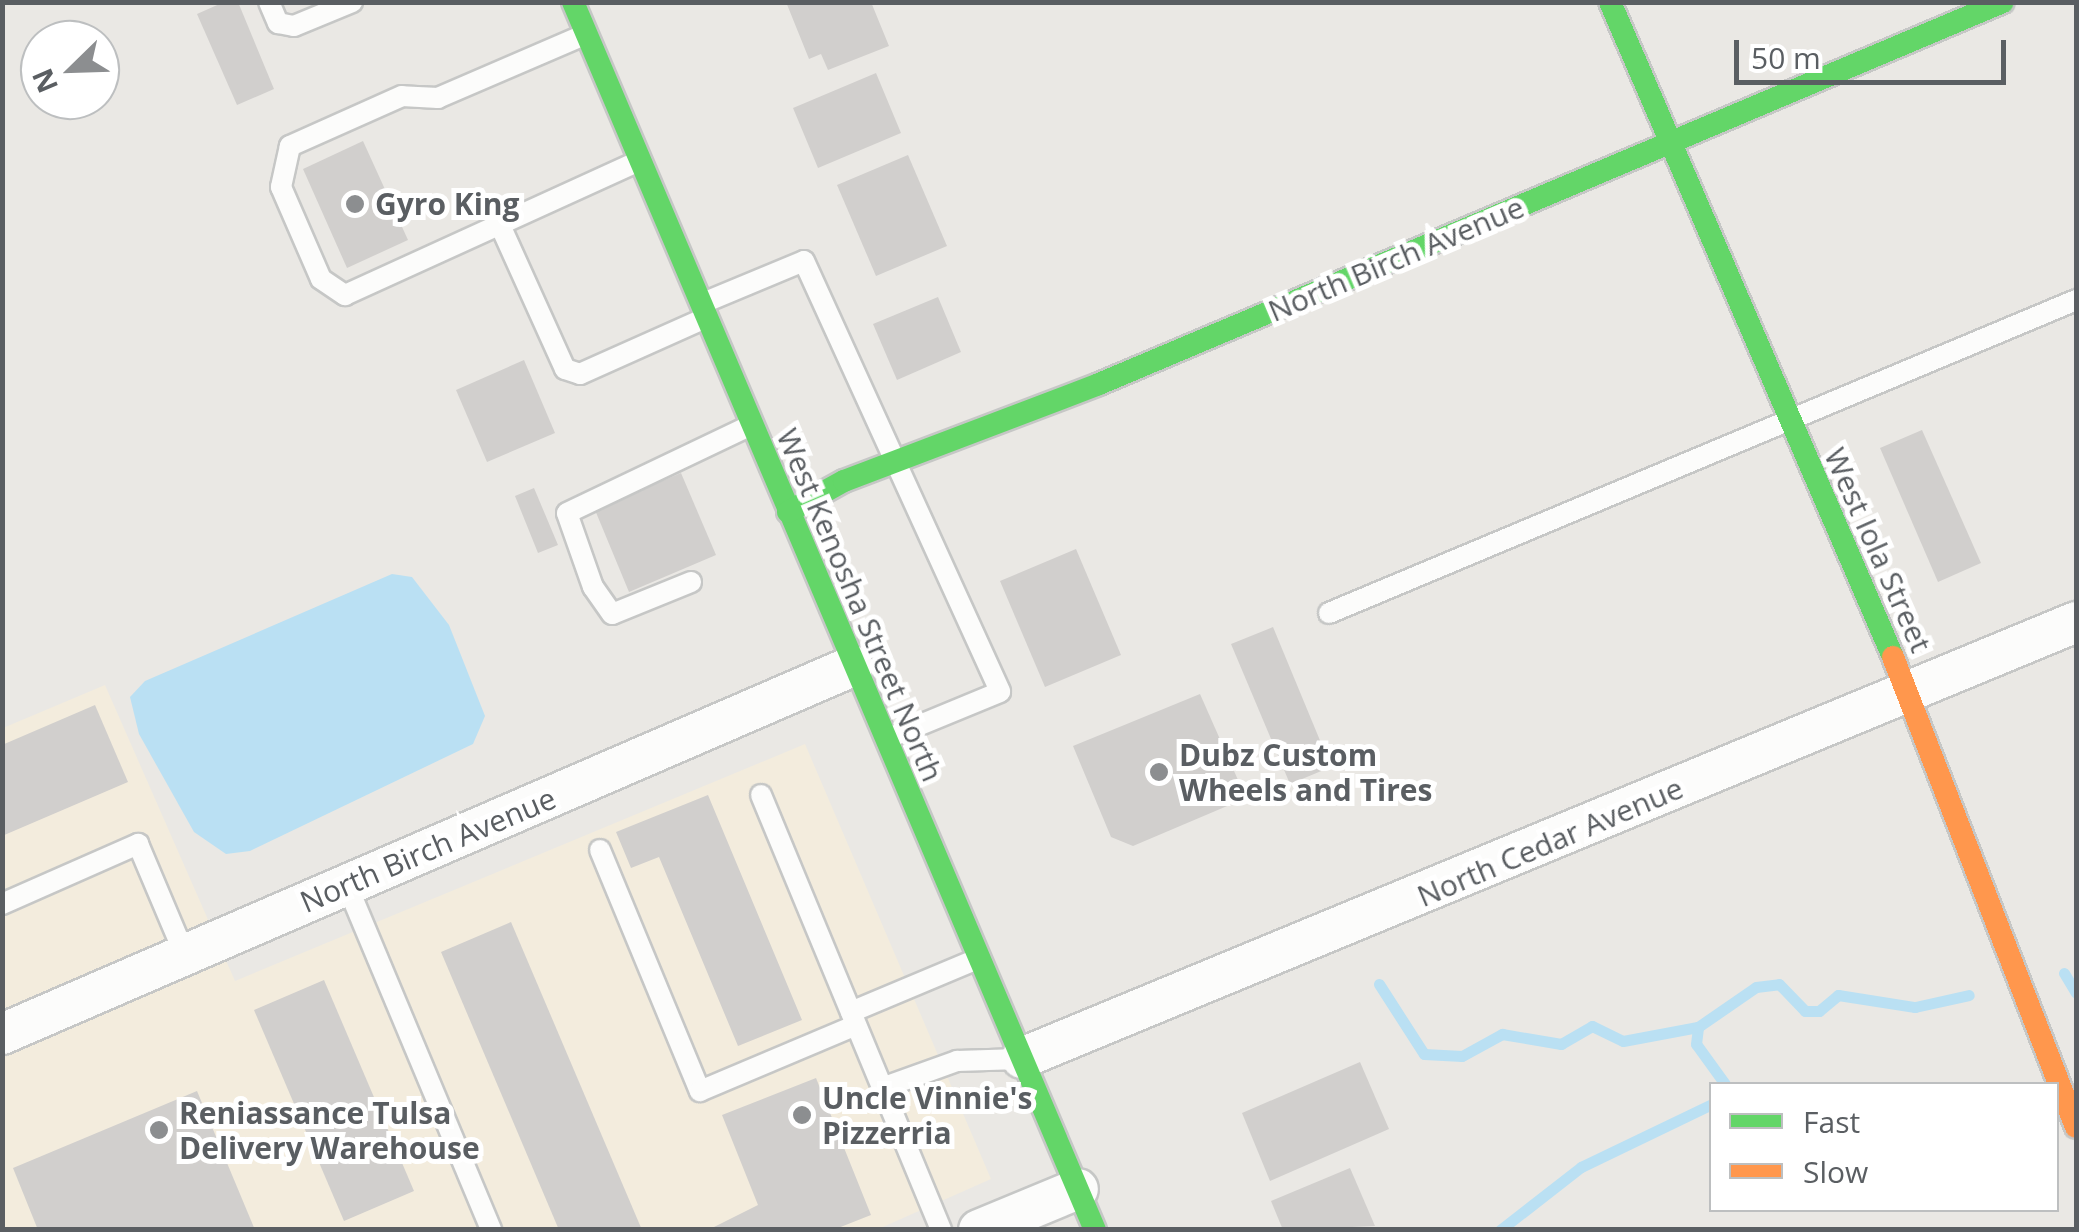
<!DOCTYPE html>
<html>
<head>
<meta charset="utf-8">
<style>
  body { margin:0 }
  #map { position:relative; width:2079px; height:1232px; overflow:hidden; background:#eae8e4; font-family:"Open Sans",sans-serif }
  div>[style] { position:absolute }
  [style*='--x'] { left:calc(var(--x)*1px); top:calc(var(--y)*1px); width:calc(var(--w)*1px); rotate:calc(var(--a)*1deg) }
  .commercial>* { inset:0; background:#f3ecdd }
  .water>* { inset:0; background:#bae0f3 }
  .stream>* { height:11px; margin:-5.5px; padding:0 5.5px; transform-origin:5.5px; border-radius:5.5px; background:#bae0f3 }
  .building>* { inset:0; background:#d1cfcd }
  .roads { filter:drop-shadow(2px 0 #c6c7c6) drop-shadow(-2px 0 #c6c7c6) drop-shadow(0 2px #c6c7c6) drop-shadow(0 -2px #c6c7c6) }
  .lane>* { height:20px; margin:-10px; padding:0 10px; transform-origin:10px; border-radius:10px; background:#fcfcfb }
  .street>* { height:40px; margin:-20px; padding:0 20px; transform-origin:20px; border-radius:20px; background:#fcfcfb }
  .fast>* { height:22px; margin:-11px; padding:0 11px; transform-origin:11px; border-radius:11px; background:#63d668 }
  .slow>* { height:22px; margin:-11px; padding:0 11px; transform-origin:11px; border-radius:11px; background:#ff974d }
  .dots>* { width:28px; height:28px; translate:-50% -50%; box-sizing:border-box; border:5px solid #fff; border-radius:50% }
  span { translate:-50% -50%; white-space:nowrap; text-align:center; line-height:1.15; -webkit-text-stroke:10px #fff; paint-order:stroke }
  .poi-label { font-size:30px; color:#5a5e62; font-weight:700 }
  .left { translate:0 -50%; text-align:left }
  .street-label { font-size:30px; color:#5a5e62 }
  .frame { position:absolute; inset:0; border:5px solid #5a5e62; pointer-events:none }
  .legend { position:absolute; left:1709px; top:1082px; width:350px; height:130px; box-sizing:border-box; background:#fff; border:2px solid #bdbfc0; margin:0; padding:12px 18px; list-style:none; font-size:30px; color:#5a5e62 }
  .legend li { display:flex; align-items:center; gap:20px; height:50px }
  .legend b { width:50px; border:2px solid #bdbfc0 }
  .north { position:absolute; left:20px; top:20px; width:100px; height:100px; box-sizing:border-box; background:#fff; border:2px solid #bdbfc0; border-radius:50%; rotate:247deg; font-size:28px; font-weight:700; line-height:40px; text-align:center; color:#5a5e62 }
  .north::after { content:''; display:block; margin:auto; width:35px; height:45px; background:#8c8e90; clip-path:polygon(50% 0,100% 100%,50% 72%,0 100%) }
  .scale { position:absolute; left:1734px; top:40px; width:272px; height:45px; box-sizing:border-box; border:5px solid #5a5e62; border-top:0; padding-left:12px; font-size:30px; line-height:35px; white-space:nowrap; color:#5a5e62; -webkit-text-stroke:8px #fff; paint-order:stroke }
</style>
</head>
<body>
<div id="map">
  <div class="commercial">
    <i style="clip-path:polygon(105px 685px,235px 981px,805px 744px,991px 1179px,876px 1230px,3px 1230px,3px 728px)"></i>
  </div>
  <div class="water">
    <i style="clip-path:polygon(392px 574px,412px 577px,449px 625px,485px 716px,473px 744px,250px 851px,226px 854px,194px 832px,139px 734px,130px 697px,145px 681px)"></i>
  </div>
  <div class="stream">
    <i style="--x:2064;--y:973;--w:23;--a:59"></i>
    <i style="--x:1379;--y:984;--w:83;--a:57.3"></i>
    <i style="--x:1424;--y:1054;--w:38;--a:3"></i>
    <i style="--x:1462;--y:1056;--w:46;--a:-28.8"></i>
    <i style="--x:1502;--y:1034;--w:60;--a:9.6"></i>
    <i style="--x:1561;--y:1044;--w:36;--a:-30"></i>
    <i style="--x:1592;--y:1026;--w:34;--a:26"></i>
    <i style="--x:1623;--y:1041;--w:76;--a:-10.6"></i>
    <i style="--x:1725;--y:1084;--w:49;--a:-125.9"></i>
    <i style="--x:1696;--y:1044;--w:17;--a:-83"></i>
    <i style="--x:1698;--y:1027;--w:70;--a:-34.6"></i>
    <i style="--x:1756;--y:987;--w:23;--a:-7"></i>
    <i style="--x:1779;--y:984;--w:37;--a:46"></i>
    <i style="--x:1805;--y:1011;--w:14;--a:0"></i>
    <i style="--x:1819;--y:1011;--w:25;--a:-40"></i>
    <i style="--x:1838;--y:995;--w:78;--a:8.9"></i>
    <i style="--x:1915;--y:1007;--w:55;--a:-12.5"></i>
    <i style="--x:1500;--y:1230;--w:103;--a:-37.9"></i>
    <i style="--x:1581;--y:1167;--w:145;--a:-25.7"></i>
  </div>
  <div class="building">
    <i style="clip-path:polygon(224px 2px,238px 2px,274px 89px,237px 105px,197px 14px)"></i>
    <i style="clip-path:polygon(786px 2px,871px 2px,889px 46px,828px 70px,821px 54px,809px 59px)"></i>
    <i style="clip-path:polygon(876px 73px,901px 133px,818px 168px,793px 108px)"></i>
    <i style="clip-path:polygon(363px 141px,408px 240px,347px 268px,303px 169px)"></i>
    <i style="clip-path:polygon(908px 155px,947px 246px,876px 276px,837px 185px)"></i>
    <i style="clip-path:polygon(938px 297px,961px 352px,897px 380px,873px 324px)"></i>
    <i style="clip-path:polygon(524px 360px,555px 433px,487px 462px,456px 390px)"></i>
    <i style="clip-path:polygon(1922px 430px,1981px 563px,1938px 582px,1880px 448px)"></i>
    <i style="clip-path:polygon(681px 473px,716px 555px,629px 592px,595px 510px)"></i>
    <i style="clip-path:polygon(534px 488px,558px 545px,538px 553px,515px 496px)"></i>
    <i style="clip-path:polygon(1076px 549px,1121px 655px,1045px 687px,1000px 581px)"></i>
    <i style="clip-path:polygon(1273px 627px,1331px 767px,1290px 784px,1231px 644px)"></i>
    <i style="clip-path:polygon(1200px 694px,1246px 798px,1133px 846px,1111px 837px,1073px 746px)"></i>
    <i style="clip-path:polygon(95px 705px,128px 782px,2px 836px,2px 745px)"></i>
    <i style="clip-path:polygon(708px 795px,802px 1020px,738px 1046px,659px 857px,631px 868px,616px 832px)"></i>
    <i style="clip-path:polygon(511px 922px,642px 1230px,559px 1230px,441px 952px)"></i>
    <i style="clip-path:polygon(324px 980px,414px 1191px,344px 1221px,254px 1010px)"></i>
    <i style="clip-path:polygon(1360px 1062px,1389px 1129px,1270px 1181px,1242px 1113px)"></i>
    <i style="clip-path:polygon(816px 1078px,871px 1215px,833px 1230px,708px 1230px,758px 1205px,722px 1115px)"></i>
    <i style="clip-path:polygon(197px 1091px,255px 1230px,38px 1230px,13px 1168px)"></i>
    <i style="clip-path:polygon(1350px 1168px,1375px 1226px,1283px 1230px,1271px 1201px)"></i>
  </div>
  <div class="roads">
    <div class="lane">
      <i style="--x:269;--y:2;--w:23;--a:67"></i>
      <i style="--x:278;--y:23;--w:16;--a:11"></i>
      <i style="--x:294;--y:26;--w:63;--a:-22.5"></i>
      <i style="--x:584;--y:35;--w:159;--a:156.7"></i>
      <i style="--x:438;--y:98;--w:36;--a:-177"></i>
      <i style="--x:402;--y:96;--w:123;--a:155.9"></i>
      <i style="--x:290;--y:146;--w:42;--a:102.4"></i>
      <i style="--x:281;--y:187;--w:100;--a:66.5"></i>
      <i style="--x:321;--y:279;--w:29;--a:34"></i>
      <i style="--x:345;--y:295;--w:321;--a:-24.5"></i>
      <i style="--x:500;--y:225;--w:158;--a:65.7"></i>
      <i style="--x:565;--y:369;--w:16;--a:18"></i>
      <i style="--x:580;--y:374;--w:137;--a:-24.1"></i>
      <i style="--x:703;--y:303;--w:109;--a:-22.6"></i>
      <i style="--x:804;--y:261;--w:473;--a:65.5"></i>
      <i style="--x:1000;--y:692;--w:123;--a:157.6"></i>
      <i style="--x:691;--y:582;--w:85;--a:157.9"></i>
      <i style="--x:612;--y:614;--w:33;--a:-125"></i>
      <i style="--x:593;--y:587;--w:78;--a:-109.4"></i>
      <i style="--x:567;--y:513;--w:202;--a:-25.5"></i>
      <i style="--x:1329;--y:613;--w:810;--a:-22.73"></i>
      <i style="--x:761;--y:795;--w:471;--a:67.5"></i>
      <i style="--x:600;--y:850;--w:261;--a:67.5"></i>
      <i style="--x:700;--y:1091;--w:169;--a:-22.9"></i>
      <i style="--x:347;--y:885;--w:374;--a:67.3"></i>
      <i style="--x:2;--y:904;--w:149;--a:-23.8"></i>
      <i style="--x:138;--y:844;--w:121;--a:67.1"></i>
      <i style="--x:851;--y:1012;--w:137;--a:-22.8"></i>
      <i style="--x:882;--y:1088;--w:80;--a:-19.8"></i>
      <i style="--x:957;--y:1061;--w:63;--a:-1.8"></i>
    </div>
    <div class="street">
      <i style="--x:2;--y:1034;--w:927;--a:-23.39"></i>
      <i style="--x:1022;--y:1058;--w:1141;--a:-22.47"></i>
      <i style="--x:979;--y:1230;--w:107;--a:-22.5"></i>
    </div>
    <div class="fast">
      <i style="--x:573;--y:2;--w:1334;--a:66.97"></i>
      <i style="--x:1610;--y:2;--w:714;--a:66.63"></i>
      <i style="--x:788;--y:512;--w:64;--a:-29"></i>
      <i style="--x:844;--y:481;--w:273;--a:-20.8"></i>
      <i style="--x:1099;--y:384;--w:981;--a:-22.91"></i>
    </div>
    <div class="slow">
      <i style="--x:1893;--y:657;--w:504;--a:68.73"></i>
    </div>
  </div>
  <div class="dots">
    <i style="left:355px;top:204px;background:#8c8e90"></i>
    <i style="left:1159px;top:772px;background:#8c8e90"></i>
    <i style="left:802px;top:1115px;background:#8c8e90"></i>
    <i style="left:159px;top:1130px;background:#8c8e90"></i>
  </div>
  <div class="poi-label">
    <span class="left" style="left:375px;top:204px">Gyro King</span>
    <span class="left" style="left:1179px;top:772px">Dubz Custom<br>Wheels and Tires</span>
    <span class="left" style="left:822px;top:1115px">Uncle Vinnie's<br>Pizzerria</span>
    <span class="left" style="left:179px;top:1130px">Reniassance Tulsa<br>Delivery Warehouse</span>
  </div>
  <div class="street-label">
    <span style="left:1396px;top:259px;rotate:-23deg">North Birch Avenue</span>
    <span style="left:1878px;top:550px;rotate:66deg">West Iola Street</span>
    <span style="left:860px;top:605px;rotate:67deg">West Kenosha Street North</span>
    <span style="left:1550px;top:842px;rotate:-23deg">North Cedar Avenue</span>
    <span style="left:428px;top:850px;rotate:-23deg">North Birch Avenue</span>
  </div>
  <div class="frame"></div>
  <ul class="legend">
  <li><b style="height:12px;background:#63d668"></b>Fast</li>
  <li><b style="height:12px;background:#ff974d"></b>Slow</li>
  </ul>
  <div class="north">N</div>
  <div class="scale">50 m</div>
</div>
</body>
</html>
